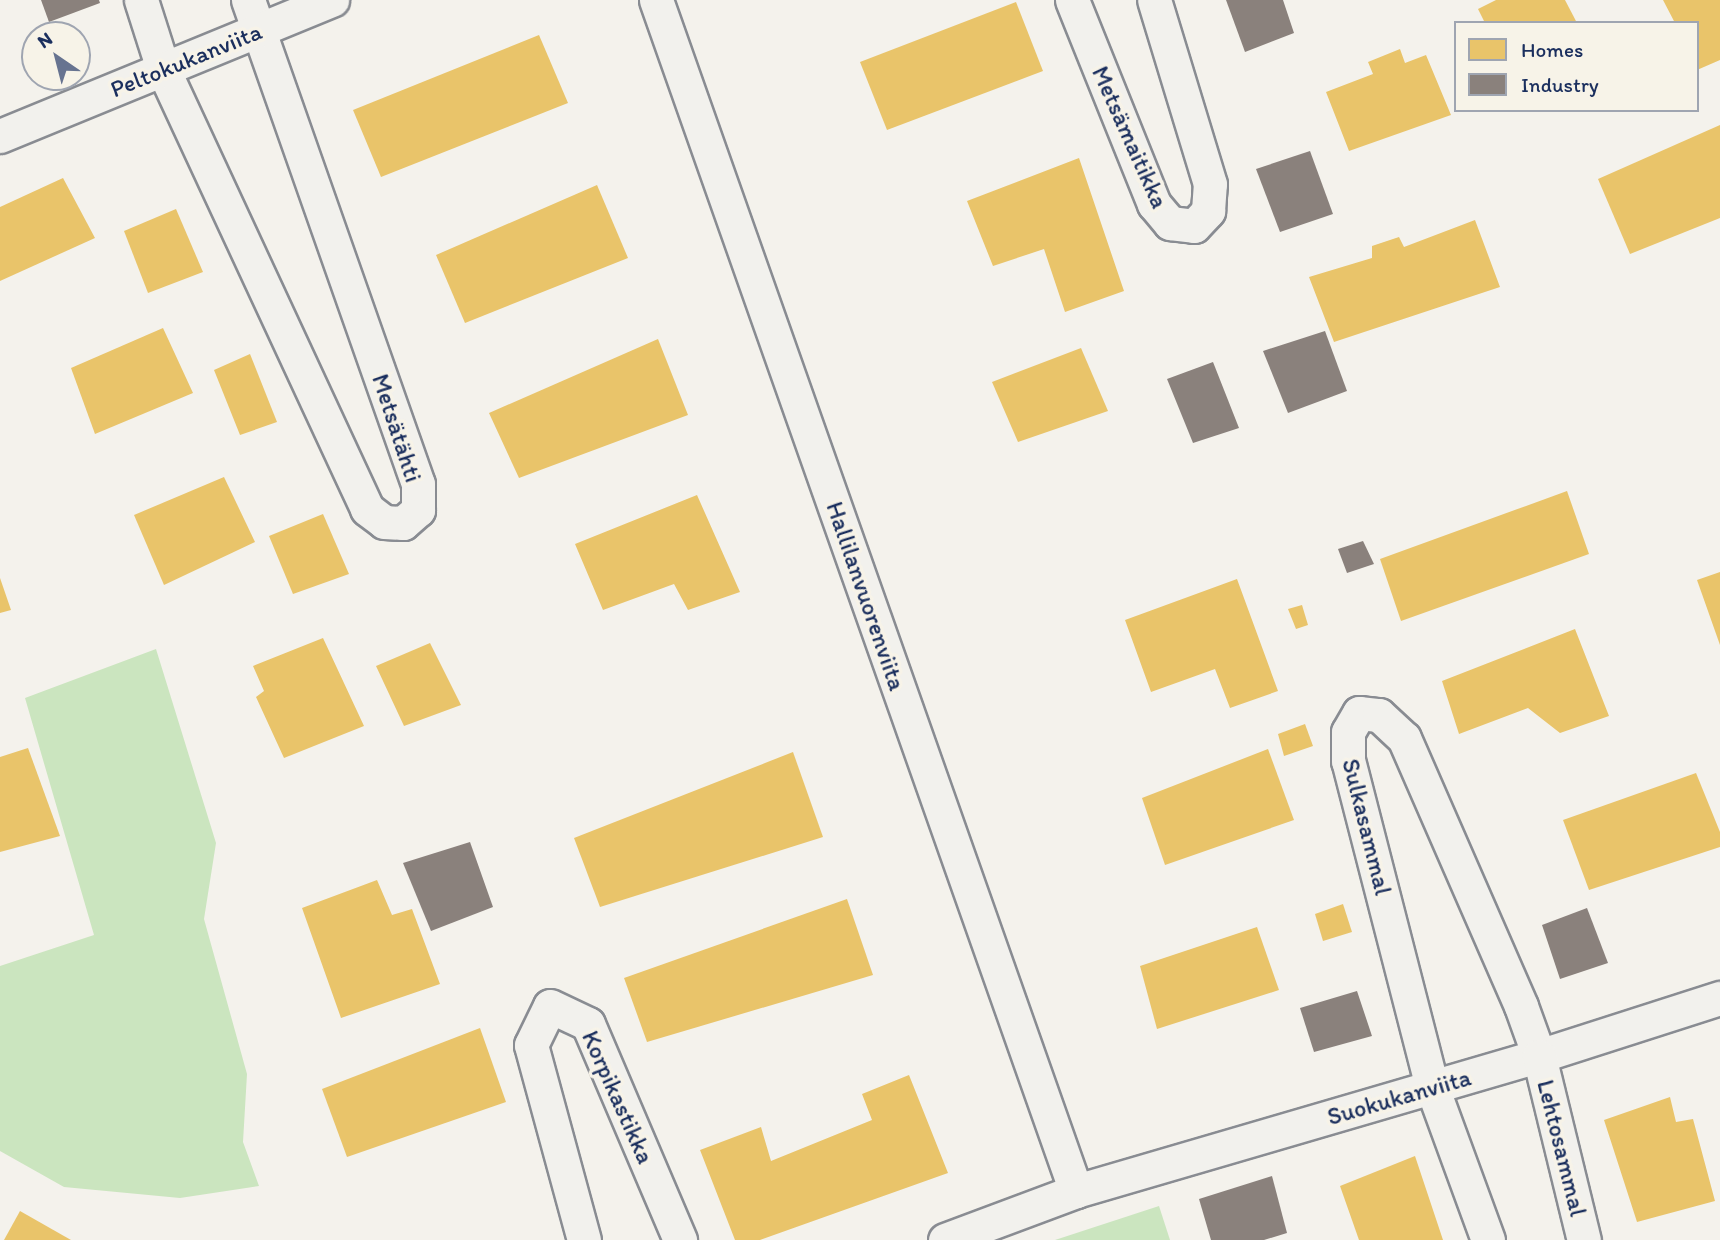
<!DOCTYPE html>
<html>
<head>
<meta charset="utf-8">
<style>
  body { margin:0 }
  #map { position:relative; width:1720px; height:1240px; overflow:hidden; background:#f4f2ec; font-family:Itim,sans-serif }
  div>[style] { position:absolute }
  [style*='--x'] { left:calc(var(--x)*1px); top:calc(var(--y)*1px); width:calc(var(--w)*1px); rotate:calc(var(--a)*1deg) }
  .green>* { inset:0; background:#cbe5bf }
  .homes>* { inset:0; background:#e9c46a }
  .industry>* { inset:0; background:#8a817c }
  .roads { filter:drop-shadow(2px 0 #898c92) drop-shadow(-2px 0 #898c92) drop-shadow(0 2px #898c92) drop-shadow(0 -2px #898c92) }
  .minor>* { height:33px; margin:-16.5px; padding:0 16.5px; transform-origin:16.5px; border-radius:16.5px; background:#f2f1ed }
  span { translate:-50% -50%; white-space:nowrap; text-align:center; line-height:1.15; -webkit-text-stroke:7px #f7f3e8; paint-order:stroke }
  .street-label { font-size:24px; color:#1b2f5e }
  .legend { position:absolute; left:1454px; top:21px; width:245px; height:91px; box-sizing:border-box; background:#f7f3e8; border:2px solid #9fa5b1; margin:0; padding:9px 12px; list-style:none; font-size:21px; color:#1b2f5e }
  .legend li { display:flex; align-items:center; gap:14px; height:35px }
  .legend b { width:35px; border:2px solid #9fa5b1 }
  .north { position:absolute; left:21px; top:21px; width:70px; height:70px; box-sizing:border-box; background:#f7f3e8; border:2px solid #9fa5b1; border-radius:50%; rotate:325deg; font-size:19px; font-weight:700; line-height:28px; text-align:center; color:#1b2f5e }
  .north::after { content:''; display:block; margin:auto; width:24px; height:32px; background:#677390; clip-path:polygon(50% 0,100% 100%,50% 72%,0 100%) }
</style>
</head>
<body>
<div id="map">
  <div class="green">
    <i style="clip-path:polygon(156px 649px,216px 843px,204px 919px,247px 1074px,243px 1142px,259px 1186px,180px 1198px,64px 1187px,0 1151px,0 966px,94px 935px,25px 698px)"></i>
    <i style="clip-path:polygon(1159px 1206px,1170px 1240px,1055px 1240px)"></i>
  </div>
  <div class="homes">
    <i style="clip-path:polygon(1496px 0,1565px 0,1577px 23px,1485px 23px,1478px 9px)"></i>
    <i style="clip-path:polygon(1663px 0,1720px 0,1720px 60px,1697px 70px,1697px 23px,1675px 23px)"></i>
    <i style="clip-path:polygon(1016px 2px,1043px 71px,887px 130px,860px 62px)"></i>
    <i style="clip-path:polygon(539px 35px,568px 103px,381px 177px,353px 110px)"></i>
    <i style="clip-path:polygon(1400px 49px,1405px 63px,1426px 55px,1451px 115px,1349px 151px,1326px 92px,1373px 74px,1368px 62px)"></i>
    <i style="clip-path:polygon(1720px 125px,1720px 218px,1630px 254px,1598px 179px)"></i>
    <i style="clip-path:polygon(1079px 158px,1124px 291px,1065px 312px,1044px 249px,993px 266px,967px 201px)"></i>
    <i style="clip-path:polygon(63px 178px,95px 238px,0 281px,0 207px)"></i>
    <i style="clip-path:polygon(597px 185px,628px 258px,465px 323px,436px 255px)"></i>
    <i style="clip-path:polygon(176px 209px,203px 272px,148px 293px,124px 231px)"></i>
    <i style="clip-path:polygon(1475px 220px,1500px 287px,1334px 342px,1309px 277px,1372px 258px,1372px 246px,1399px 237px,1404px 247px)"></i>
    <i style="clip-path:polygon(163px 328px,193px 393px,95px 434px,71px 368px)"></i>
    <i style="clip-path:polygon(658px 339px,688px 415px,519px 478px,489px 413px)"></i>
    <i style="clip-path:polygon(1081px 348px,1108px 411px,1018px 442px,992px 382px)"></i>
    <i style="clip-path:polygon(250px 354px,277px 422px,240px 435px,214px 370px)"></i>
    <i style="clip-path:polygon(224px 477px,255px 542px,164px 585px,134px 515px)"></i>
    <i style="clip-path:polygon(1567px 491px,1589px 554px,1401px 621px,1380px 559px)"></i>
    <i style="clip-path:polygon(697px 495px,740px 592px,688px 610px,674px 584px,603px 610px,575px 544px)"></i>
    <i style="clip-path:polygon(323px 514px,349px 574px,293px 594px,269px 536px)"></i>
    <i style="clip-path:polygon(1720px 572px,1720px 645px,1697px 580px)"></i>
    <i style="clip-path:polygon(0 578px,11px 610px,0 613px)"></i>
    <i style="clip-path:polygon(1237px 579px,1278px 691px,1230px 708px,1215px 669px,1151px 692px,1125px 620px)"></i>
    <i style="clip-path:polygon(1302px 605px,1308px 625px,1296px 629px,1288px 609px)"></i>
    <i style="clip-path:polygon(1575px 629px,1609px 716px,1560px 733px,1528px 708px,1459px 734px,1442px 681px)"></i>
    <i style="clip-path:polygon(323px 638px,364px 726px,284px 758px,256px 697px,264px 691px,253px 666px)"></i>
    <i style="clip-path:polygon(430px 643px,461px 705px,404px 726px,376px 666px)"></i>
    <i style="clip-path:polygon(1305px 724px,1313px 746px,1284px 756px,1278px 734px)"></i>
    <i style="clip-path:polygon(28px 748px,60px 836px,0 852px,0 757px)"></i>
    <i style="clip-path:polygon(1268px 749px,1294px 820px,1165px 865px,1142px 798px)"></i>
    <i style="clip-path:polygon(793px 752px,823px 837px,600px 907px,574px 838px)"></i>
    <i style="clip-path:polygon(1696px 773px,1720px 832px,1720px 847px,1589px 890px,1563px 820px)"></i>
    <i style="clip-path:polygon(377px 880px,392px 915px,412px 909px,440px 984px,341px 1018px,302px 908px)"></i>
    <i style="clip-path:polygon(847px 899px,873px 975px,647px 1042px,624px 978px)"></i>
    <i style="clip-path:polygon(1343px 904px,1352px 932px,1323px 941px,1315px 914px)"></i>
    <i style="clip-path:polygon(1257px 927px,1279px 990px,1157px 1029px,1140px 966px)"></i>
    <i style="clip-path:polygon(480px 1028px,506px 1102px,347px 1157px,322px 1089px)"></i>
    <i style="clip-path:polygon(909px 1075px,948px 1173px,760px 1240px,735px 1240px,700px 1150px,761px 1127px,771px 1161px,872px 1120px,862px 1094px)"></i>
    <i style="clip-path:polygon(1670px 1097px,1676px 1122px,1693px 1119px,1715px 1201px,1637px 1222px,1604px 1120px)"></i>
    <i style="clip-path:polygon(1415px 1156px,1443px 1240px,1359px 1240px,1340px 1186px)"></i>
    <i style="clip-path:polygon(20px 1211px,71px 1240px,4px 1240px)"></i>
  </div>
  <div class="industry">
    <i style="clip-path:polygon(41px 0,99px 0,100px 3px,49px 22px)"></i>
    <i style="clip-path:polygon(1226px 0,1283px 0,1294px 33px,1245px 52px)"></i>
    <i style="clip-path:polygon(1310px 151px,1333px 214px,1280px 232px,1256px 169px)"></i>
    <i style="clip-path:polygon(1325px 331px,1347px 391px,1288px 413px,1263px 351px)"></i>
    <i style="clip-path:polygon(1213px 362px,1239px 428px,1193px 443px,1167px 379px)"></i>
    <i style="clip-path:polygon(1363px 541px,1374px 564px,1347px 573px,1338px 549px)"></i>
    <i style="clip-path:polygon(470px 842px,493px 907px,431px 931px,403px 863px)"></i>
    <i style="clip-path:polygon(1587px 908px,1608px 963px,1560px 979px,1542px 925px)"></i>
    <i style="clip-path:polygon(1357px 991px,1372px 1036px,1314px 1052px,1300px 1008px)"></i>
    <i style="clip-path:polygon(1272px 1176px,1287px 1233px,1264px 1240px,1211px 1240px,1199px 1199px)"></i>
  </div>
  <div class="roads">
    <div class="minor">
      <i style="--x:141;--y:0;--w:72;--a:72.3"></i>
      <i style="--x:163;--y:69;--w:485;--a:65.1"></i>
      <i style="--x:367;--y:509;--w:21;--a:37"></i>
      <i style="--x:384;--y:522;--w:19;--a:3"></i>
      <i style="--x:403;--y:523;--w:20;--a:-41"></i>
      <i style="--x:418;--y:510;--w:26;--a:-90"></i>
      <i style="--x:418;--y:484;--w:513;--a:-109.35"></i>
      <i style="--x:656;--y:0;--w:1263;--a:70.58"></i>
      <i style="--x:1072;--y:0;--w:220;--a:68.1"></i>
      <i style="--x:1154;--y:204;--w:25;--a:50"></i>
      <i style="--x:1170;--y:223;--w:24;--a:7"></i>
      <i style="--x:1194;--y:226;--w:21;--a:-47"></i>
      <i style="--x:1208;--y:211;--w:27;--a:-86"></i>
      <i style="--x:1210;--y:184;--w:192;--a:-106.9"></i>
      <i style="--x:0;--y:136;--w:359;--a:-22.3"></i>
      <i style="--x:584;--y:1240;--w:202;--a:-105.2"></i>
      <i style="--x:531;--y:1045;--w:43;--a:-64"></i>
      <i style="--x:550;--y:1006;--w:42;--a:25.3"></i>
      <i style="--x:588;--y:1024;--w:235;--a:66.9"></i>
      <i style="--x:945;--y:1240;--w:140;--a:-20.5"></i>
      <i style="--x:1076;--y:1191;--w:482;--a:-16.3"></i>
      <i style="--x:1539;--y:1056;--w:190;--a:-17.8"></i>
      <i style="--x:1488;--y:1240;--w:163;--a:-110.1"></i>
      <i style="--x:1432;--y:1087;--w:337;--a:-104.4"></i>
      <i style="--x:1348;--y:761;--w:29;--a:-90"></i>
      <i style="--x:1348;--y:732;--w:22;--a:-60"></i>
      <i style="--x:1359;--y:713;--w:20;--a:6"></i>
      <i style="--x:1379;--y:715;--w:34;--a:43"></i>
      <i style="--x:1404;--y:738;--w:292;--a:66.4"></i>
      <i style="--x:1521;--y:1006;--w:53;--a:70.2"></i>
      <i style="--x:1539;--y:1056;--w:189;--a:76.3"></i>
    </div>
  </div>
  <div class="street-label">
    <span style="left:186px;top:60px;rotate:-22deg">Peltokukanviita</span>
    <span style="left:1130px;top:137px;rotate:66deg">Metsämaitikka</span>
    <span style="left:397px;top:428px;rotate:72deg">Metsätähti</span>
    <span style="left:866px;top:596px;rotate:71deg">Hallilanvuorenviita</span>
    <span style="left:1367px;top:827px;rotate:76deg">Sulkasammal</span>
    <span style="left:618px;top:1097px;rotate:66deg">Korpikastikka</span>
    <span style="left:1399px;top:1097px;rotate:-16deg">Suokukanviita</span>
    <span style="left:1562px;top:1148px;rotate:76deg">Lehtosammal</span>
  </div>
  <ul class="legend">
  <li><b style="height:19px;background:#e9c46a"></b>Homes</li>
  <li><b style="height:19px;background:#8a817c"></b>Industry</li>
  </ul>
  <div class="north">N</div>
</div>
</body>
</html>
